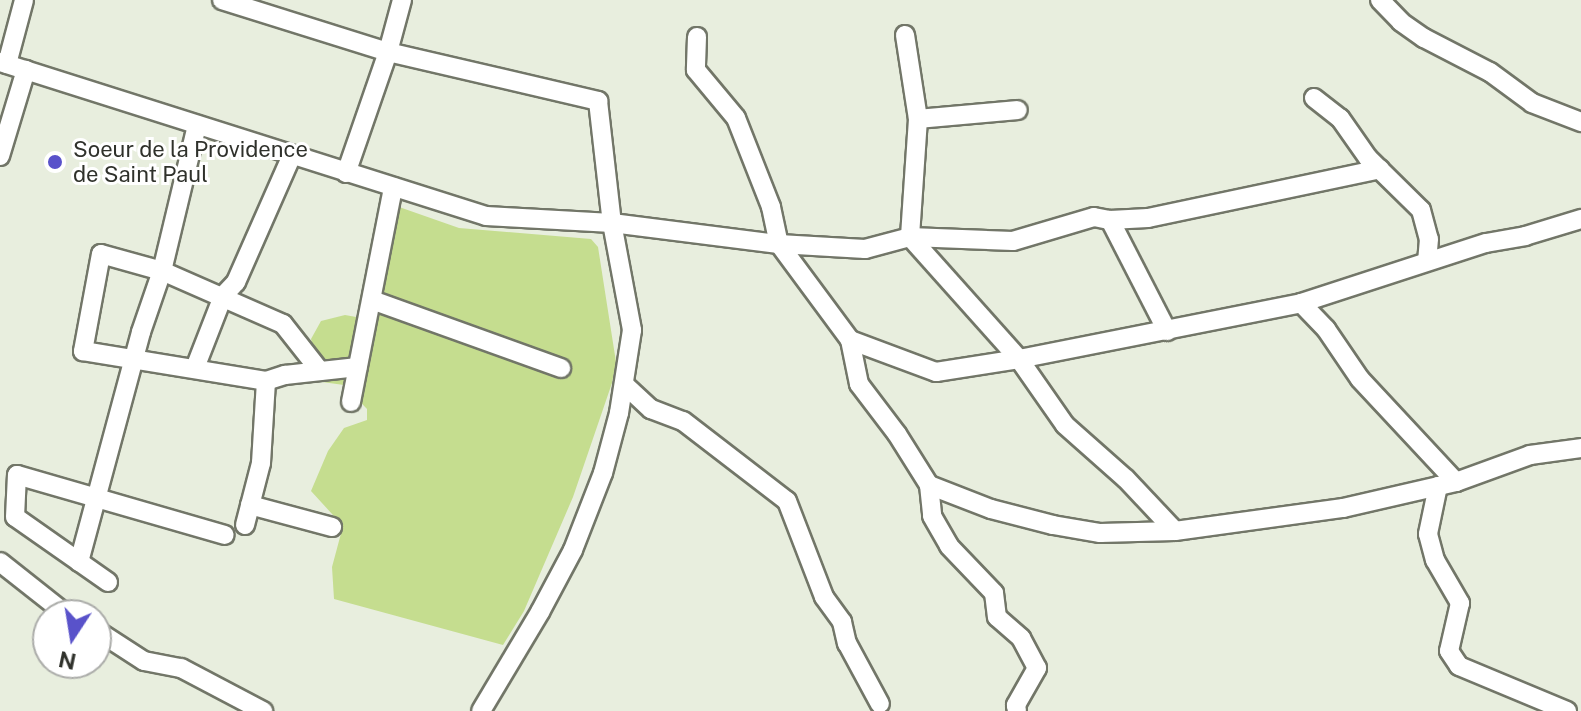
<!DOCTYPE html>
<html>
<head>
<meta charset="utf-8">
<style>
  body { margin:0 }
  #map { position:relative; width:1581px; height:711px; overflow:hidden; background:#e8eede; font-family:"Public Sans",sans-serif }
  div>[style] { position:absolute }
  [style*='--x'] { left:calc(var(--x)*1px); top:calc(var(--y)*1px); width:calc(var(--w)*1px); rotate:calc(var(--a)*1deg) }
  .green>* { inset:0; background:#c5dd8f }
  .roads { filter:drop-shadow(2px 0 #727668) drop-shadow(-2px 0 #727668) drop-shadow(0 2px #727668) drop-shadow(0 -2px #727668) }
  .minor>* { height:18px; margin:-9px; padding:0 9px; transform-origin:9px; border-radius:9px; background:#fff }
  .dots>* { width:22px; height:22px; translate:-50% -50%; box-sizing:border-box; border:4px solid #fff; border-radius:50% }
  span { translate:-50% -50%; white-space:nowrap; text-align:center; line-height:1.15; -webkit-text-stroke:6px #fff; paint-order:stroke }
  .poi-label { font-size:22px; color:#2f312b }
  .left { translate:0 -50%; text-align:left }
  .north { position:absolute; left:32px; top:599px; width:80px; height:80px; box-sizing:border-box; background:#fff; border:2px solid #acadaa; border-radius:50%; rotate:192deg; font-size:22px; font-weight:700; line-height:32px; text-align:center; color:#2f312b }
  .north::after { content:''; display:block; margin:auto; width:28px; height:36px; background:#5952ca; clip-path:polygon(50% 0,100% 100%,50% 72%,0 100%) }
</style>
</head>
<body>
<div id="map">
  <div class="green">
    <i style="clip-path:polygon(382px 201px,459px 228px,591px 239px,598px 247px,616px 362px,612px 383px,573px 497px,524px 611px,503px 645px,334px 599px,332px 567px,343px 526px,311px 491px,328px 451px,344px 428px,367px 420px,367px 409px,344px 385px,322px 382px,311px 339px,321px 321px,345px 315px,373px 320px)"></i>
  </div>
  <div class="roads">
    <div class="minor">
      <i style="--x:222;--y:0;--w:174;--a:17.4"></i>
      <i style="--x:388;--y:52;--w:128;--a:109.1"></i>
      <i style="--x:402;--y:0;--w:54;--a:105.1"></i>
      <i style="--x:388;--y:52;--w:216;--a:13.1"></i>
      <i style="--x:598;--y:101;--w:123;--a:83.5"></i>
      <i style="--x:612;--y:223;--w:109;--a:79.4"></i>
      <i style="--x:632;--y:330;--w:84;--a:98.9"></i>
      <i style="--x:619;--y:413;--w:62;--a:104.9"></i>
      <i style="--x:603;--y:473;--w:83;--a:111.3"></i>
      <i style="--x:573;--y:550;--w:70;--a:118"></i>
      <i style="--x:540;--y:612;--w:115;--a:120.8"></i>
      <i style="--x:1380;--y:0;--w:30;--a:46"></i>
      <i style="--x:1401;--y:22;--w:28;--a:35"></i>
      <i style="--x:1424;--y:38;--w:74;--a:27.3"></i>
      <i style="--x:1490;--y:72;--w:52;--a:36.4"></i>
      <i style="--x:1532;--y:103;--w:53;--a:21.2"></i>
      <i style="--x:905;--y:35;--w:85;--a:81.2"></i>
      <i style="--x:918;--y:119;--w:118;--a:93.9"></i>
      <i style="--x:910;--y:237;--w:164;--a:48.2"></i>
      <i style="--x:1019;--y:359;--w:80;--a:55.1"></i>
      <i style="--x:1065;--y:425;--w:81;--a:41.5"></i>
      <i style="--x:1126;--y:479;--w:71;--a:46.7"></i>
      <i style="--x:697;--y:37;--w:33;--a:92"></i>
      <i style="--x:696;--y:70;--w:62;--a:50.2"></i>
      <i style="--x:736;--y:118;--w:96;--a:68.5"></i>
      <i style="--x:771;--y:207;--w:38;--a:78"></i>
      <i style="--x:779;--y:244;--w:119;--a:53.5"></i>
      <i style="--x:850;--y:340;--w:92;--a:20.4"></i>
      <i style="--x:936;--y:372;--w:84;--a:-8.9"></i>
      <i style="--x:1019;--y:359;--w:288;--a:-11.2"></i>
      <i style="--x:1301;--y:303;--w:194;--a:-18"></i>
      <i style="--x:1486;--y:243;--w:40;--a:-10"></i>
      <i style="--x:1525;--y:236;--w:59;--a:-16.9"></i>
      <i style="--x:0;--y:62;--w:510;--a:17.58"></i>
      <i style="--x:486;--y:216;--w:126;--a:3.2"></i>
      <i style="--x:612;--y:223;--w:168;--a:7.2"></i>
      <i style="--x:779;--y:244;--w:86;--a:3.3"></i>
      <i style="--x:865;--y:249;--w:47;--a:-14.9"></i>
      <i style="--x:910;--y:237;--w:103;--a:2.2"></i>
      <i style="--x:1013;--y:241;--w:84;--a:-16.5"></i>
      <i style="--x:1094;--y:217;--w:16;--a:11"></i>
      <i style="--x:1110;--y:220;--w:38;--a:-3"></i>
      <i style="--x:1148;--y:218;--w:237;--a:-11.9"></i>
      <i style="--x:7;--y:64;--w:66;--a:-75.1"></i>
      <i style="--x:1314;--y:98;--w:33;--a:38"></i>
      <i style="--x:1340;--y:118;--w:49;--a:55"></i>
      <i style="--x:1368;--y:158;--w:74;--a:44.5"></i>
      <i style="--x:1421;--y:210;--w:30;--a:75"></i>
      <i style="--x:1429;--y:239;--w:22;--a:95"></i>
      <i style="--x:918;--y:119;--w:100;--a:-5.1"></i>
      <i style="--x:0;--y:156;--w:90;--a:-73.2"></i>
      <i style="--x:1110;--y:220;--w:125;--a:62.8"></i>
      <i style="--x:372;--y:300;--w:201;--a:19.8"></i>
      <i style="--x:1301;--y:303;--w:36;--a:46"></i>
      <i style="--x:1326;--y:329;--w:60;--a:55.8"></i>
      <i style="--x:1360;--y:379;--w:141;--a:47"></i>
      <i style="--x:850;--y:340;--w:45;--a:78.4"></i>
      <i style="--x:859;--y:384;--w:63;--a:52.8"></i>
      <i style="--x:897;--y:434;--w:60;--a:57.9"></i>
      <i style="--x:929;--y:485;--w:66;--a:21.2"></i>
      <i style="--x:991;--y:509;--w:64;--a:14.5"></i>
      <i style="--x:1053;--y:525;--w:48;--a:9.7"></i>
      <i style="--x:1100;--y:533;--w:75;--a:-1.5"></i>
      <i style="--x:1175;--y:531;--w:170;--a:-7.8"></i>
      <i style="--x:1343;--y:508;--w:116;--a:-13"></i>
      <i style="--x:1456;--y:482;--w:79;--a:-20"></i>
      <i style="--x:1530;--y:455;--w:51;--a:-7.8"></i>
      <i style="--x:195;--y:368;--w:77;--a:-68.7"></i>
      <i style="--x:223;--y:296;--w:19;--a:-47"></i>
      <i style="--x:236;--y:282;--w:139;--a:-66.2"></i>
      <i style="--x:320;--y:371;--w:60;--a:-128.2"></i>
      <i style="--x:283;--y:324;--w:132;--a:-156.3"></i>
      <i style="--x:162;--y:271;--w:63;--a:-164.4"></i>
      <i style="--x:101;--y:254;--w:99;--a:100.5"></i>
      <i style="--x:83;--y:351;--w:185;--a:9.3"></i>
      <i style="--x:266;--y:381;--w:20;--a:-18"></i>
      <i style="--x:285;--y:375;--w:73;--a:-6.3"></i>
      <i style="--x:626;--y:386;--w:34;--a:43"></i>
      <i style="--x:651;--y:409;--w:34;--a:21"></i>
      <i style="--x:683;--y:421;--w:131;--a:37.6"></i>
      <i style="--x:787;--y:501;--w:103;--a:68.9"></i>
      <i style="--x:824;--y:597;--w:31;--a:54"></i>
      <i style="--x:842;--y:622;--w:22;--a:77"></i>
      <i style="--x:847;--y:643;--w:69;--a:61.6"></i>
      <i style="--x:351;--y:402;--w:219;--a:-78.9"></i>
      <i style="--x:929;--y:485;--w:31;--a:84"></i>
      <i style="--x:932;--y:516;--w:34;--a:60"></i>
      <i style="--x:949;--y:546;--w:65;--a:46.2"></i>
      <i style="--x:994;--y:593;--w:24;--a:83"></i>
      <i style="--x:997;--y:617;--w:32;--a:41"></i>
      <i style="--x:1021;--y:638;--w:34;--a:62"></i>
      <i style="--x:1037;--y:668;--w:43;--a:119.6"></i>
      <i style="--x:1016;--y:705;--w:6;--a:81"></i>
      <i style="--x:1438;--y:486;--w:49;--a:101.8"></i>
      <i style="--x:1428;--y:534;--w:27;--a:75"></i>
      <i style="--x:1435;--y:560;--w:50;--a:59.8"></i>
      <i style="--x:1460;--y:603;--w:49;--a:102.9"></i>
      <i style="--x:1449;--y:651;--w:18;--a:56"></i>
      <i style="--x:1459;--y:666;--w:117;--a:22.6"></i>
      <i style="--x:250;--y:505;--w:85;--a:15"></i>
      <i style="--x:245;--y:525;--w:64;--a:-75.5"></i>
      <i style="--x:261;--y:463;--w:82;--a:-86.5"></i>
      <i style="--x:0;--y:562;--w:85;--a:38.3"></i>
      <i style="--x:79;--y:562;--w:238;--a:-74.9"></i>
      <i style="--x:141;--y:332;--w:65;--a:-71"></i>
      <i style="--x:162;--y:271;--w:150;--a:-76.5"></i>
      <i style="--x:108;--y:582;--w:113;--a:-145"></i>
      <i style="--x:15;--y:517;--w:42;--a:-87.3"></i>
      <i style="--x:17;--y:475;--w:216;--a:16.1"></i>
      <i style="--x:96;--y:630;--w:57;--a:32.9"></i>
      <i style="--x:144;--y:661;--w:38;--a:11"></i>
      <i style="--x:181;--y:668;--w:93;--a:27.7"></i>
    </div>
  </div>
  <div class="dots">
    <i style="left:55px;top:162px;background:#5952ca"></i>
  </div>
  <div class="poi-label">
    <span class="left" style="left:73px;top:162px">Soeur de la Providence<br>de Saint Paul</span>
  </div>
  <div class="north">N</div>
</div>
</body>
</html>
